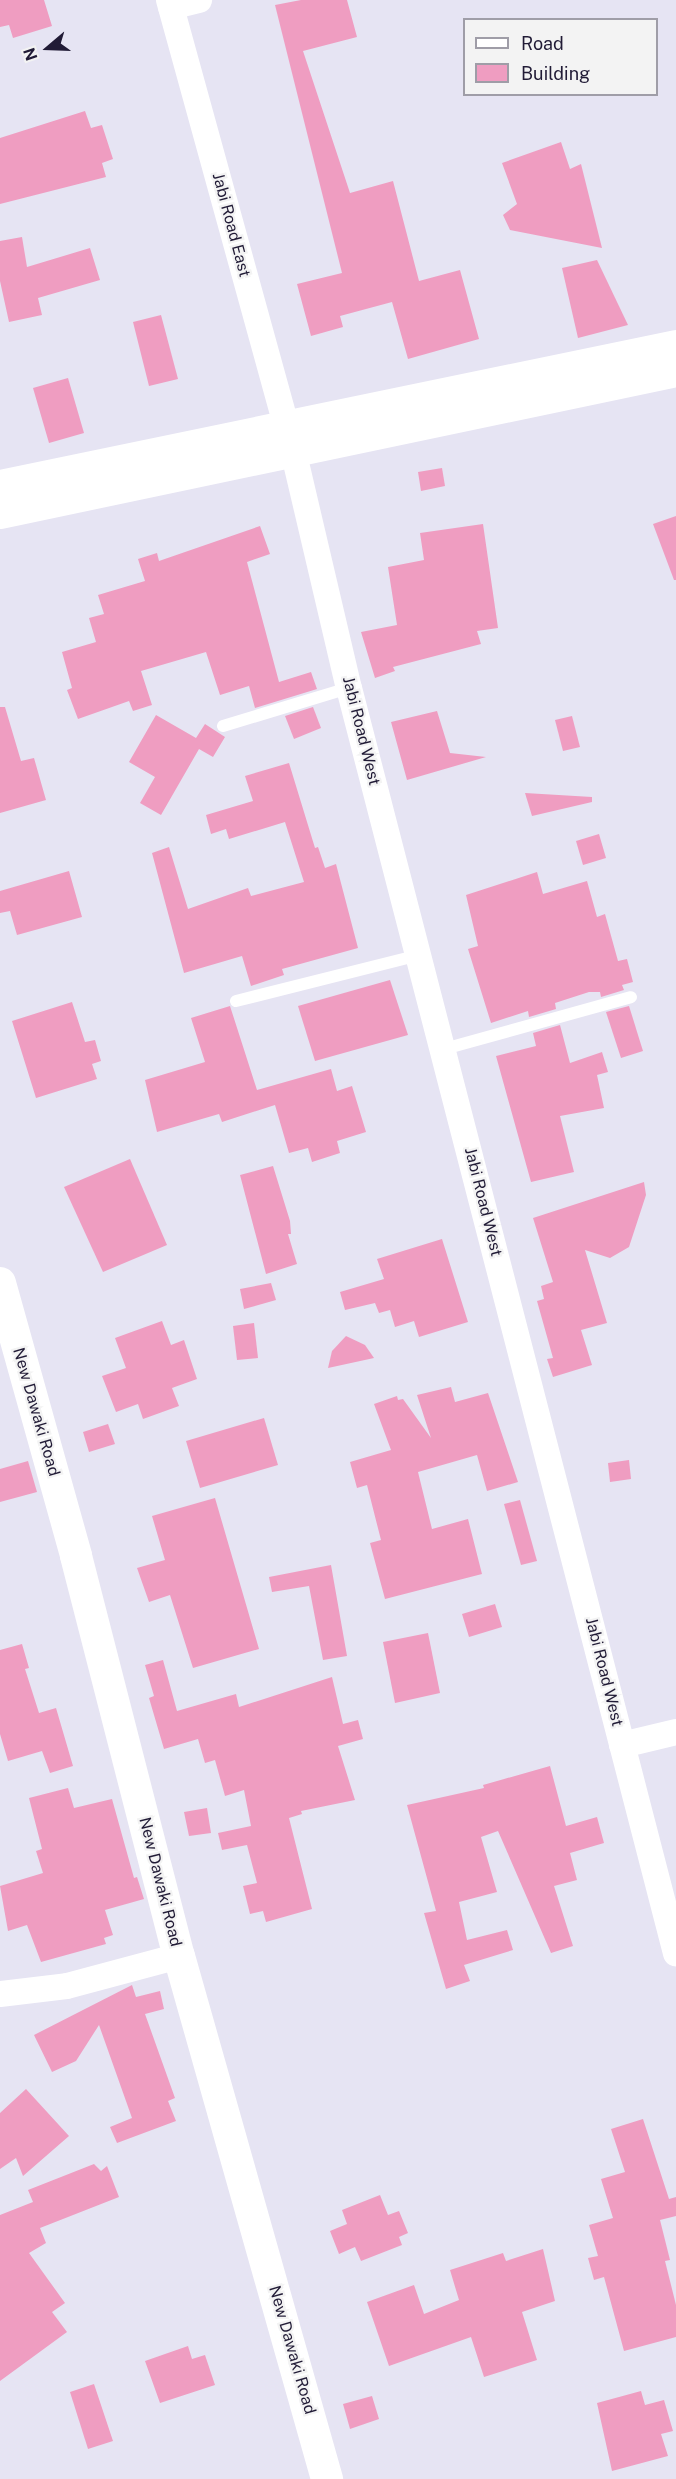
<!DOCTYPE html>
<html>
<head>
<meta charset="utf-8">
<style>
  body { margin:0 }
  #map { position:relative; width:676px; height:2479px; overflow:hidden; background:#e6e4f3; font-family:"Public Sans",sans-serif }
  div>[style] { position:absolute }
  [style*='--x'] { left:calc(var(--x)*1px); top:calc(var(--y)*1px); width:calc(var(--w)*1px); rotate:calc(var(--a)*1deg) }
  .building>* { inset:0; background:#ef9dc1 }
  .service>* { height:12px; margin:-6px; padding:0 6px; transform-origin:6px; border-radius:6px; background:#fff }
  .minor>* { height:26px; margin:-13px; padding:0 13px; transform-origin:13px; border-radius:13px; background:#fff }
  .tertiary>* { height:32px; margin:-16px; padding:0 16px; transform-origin:16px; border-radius:16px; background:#fff }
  span { translate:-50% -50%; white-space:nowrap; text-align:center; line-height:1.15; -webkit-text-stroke:4.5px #f3f3f3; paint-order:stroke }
  .street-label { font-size:16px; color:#211b36 }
  .legend { position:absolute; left:463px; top:18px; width:195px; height:78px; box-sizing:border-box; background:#f3f3f3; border:2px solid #9f9da7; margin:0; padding:8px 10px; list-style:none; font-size:18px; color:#211b36 }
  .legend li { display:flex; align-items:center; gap:12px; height:30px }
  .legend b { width:30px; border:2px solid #9f9da7 }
  .north { position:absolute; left:18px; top:18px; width:60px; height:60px; -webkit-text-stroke:4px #f3f3f3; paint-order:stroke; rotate:251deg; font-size:16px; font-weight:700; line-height:24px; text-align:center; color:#211b36 }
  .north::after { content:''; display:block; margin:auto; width:21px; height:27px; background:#211b36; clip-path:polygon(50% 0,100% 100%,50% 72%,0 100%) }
</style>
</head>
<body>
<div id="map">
  <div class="building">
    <i style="clip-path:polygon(0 0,44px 0,52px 26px,13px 38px,9px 25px,0 27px)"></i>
    <i style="clip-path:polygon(301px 0,347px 0,357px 37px,303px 51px,350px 193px,393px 181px,419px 281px,460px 270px,479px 339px,408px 359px,392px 302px,340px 316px,343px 327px,311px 336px,297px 284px,342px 273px,275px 5px)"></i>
    <i style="clip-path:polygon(85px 111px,91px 128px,102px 125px,113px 159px,102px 163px,106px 177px,0 204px,0 138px)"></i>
    <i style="clip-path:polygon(561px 142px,570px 169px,581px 164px,602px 248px,510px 230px,503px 215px,517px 204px,502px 163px)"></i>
    <i style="clip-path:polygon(22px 237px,27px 267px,90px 248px,100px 280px,38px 298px,42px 315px,9px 322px,0 281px,0 241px)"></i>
    <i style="clip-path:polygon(597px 260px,628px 325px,578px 338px,562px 268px)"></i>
    <i style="clip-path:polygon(161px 315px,178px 379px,149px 386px,133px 322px)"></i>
    <i style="clip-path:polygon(68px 378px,84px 433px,49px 443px,33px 388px)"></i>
    <i style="clip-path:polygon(442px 468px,445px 486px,421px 491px,418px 472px)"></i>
    <i style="clip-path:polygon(676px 516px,676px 580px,674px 580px,653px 524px)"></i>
    <i style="clip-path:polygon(483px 524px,498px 628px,477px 631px,481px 644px,393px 667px,395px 671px,375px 678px,361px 632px,397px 625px,388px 567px,424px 560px,420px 533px)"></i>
    <i style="clip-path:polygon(260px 526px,270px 554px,247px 562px,279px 682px,311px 672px,317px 689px,255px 708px,249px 686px,220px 695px,206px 652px,141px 671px,152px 705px,133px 711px,129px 701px,78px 719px,67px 690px,72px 688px,62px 652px,96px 642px,89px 618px,104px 614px,98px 595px,145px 581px,138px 559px,157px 553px,159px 561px)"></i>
    <i style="clip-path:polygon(0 707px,5px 707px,21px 761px,34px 758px,46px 800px,0 813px)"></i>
    <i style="clip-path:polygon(313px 707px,321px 728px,294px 739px,285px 716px)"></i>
    <i style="clip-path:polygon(437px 711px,450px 753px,486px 757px,407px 780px,391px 722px)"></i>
    <i style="clip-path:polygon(156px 715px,196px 738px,205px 724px,225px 737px,213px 757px,199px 749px,161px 815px,140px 803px,155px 777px,129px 762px)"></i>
    <i style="clip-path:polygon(572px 716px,580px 747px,563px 751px,555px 720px)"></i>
    <i style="clip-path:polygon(289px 763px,315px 848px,318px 847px,325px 868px,336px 864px,358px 948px,282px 969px,284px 975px,251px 986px,242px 956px,184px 973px,152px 853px,169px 847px,188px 909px,248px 888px,251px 896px,304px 882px,285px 822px,229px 839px,226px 829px,211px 834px,206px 815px,253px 801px,245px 776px)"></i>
    <i style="clip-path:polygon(525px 793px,592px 797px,592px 802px,532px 816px)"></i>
    <i style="clip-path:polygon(599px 834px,606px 858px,583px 865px,576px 841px)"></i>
    <i style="clip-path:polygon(69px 871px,82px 917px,17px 935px,10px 911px,0 913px,0 891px)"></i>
    <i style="clip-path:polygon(537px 872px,543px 894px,587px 881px,597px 917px,605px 914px,618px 961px,627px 959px,633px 982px,622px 985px,624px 990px,601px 997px,600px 992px,589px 992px,555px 1003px,556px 1009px,529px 1017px,528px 1011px,491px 1023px,468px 949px,478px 946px,466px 895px)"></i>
    <i style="clip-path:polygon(390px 980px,408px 1035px,315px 1061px,298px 1006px)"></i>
    <i style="clip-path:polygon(72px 1002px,85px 1042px,95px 1040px,101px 1061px,92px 1064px,97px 1079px,36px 1098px,12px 1021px)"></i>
    <i style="clip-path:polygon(230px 1006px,257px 1090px,331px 1069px,337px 1091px,352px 1086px,366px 1132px,337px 1141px,340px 1153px,312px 1162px,308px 1148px,289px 1153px,275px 1105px,222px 1122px,219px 1114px,157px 1132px,145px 1080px,205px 1062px,191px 1018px)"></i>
    <i style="clip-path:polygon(629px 1006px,643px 1051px,621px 1058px,606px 1012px)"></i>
    <i style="clip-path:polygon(560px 1025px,570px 1063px,602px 1052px,608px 1072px,597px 1075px,604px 1108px,560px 1116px,574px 1172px,531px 1182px,496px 1056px,536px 1046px,533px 1033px)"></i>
    <i style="clip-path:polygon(130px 1159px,167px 1245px,103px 1272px,64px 1187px)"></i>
    <i style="clip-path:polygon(273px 1166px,290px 1221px,291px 1234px,288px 1234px,297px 1264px,266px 1274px,240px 1175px)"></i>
    <i style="clip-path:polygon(644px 1182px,646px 1195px,629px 1247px,610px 1258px,585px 1250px,607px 1323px,581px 1330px,592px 1365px,553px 1377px,547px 1359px,553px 1358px,537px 1301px,544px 1299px,541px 1286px,553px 1282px,533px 1218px)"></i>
    <i style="clip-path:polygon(442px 1239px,468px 1322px,419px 1337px,414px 1321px,395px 1327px,390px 1310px,379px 1313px,375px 1303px,345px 1310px,340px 1292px,384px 1279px,377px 1259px)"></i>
    <i style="clip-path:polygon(271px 1283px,276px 1300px,244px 1309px,240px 1289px)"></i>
    <i style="clip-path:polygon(162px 1321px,171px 1345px,184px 1340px,197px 1379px,172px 1388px,179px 1406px,143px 1419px,138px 1404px,116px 1412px,102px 1376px,126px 1368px,115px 1338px)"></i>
    <i style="clip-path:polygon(254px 1323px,258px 1358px,237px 1360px,233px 1326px)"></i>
    <i style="clip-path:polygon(346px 1336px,365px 1345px,374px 1358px,328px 1368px,332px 1351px)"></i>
    <i style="clip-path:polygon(451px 1387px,455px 1402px,488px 1393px,518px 1482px,487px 1491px,477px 1455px,418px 1472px,432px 1529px,468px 1519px,482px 1574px,385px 1599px,370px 1543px,381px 1540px,367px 1485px,357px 1488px,350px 1462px,391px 1450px,374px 1404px,397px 1396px,398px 1400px,403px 1399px,431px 1438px,417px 1395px)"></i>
    <i style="clip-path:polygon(264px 1418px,278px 1465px,200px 1488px,186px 1441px)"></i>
    <i style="clip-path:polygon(108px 1424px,115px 1444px,89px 1452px,83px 1432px)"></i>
    <i style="clip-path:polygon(629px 1460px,631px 1479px,610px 1482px,608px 1463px)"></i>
    <i style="clip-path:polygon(28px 1461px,37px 1492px,0 1502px,0 1469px)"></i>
    <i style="clip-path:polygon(215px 1498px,259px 1649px,193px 1668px,170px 1595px,149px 1602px,137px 1568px,165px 1560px,152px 1516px)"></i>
    <i style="clip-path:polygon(520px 1500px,537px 1561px,521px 1565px,504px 1504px)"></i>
    <i style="clip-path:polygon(331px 1565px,347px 1656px,323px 1660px,309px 1586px,272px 1592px,269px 1577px)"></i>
    <i style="clip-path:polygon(495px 1604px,502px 1627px,469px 1637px,462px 1614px)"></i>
    <i style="clip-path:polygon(428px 1633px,440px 1693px,395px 1703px,383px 1642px)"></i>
    <i style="clip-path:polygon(22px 1644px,29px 1668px,25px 1669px,39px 1713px,56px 1708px,73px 1766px,50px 1773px,42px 1751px,8px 1761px,0 1734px,0 1650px)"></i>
    <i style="clip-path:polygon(163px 1660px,177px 1711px,236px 1694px,239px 1707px,332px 1677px,343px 1724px,358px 1720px,363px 1739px,338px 1746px,355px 1800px,301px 1811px,302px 1814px,289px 1818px,312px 1909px,266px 1922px,263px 1911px,250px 1914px,243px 1886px,257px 1883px,247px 1845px,222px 1850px,218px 1833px,251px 1826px,244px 1790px,225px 1796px,215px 1760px,205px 1763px,198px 1739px,164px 1749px,149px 1698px,154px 1696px,145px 1665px)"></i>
    <i style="clip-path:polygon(550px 1766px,566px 1826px,597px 1817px,604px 1843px,570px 1853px,577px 1880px,554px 1886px,573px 1946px,551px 1953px,498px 1831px,481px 1837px,497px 1892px,459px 1902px,467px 1940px,507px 1930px,513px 1950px,464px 1965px,470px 1981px,446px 1989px,424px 1913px,436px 1911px,407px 1805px,484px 1788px,483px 1785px)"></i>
    <i style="clip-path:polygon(68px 1788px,74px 1808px,112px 1799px,134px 1878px,137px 1877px,144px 1899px,105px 1910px,113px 1935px,104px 1938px,106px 1944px,41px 1962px,27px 1925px,8px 1931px,0 1886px,43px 1873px,36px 1851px,42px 1849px,29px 1798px)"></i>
    <i style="clip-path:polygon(207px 1808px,211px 1833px,189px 1836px,184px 1812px)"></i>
    <i style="clip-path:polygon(132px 1985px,136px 1997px,160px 1991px,164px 2009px,145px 2014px,175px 2098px,168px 2101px,176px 2121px,117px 2143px,110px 2127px,132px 2118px,99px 2025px,76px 2061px,52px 2072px,34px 2035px)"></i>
    <i style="clip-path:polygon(26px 2089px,69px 2136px,23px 2176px,16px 2158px,0 2169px,0 2113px)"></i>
    <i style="clip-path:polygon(643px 2119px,669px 2199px,676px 2197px,676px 2216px,660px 2220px,670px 2260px,665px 2261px,676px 2305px,676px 2337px,624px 2351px,604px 2277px,594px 2280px,588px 2258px,598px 2256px,589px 2225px,613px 2218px,601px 2179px,625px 2172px,611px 2129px)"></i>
    <i style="clip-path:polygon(94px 2164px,101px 2171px,107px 2166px,119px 2197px,40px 2228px,46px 2243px,29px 2253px,65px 2303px,52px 2312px,67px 2332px,0 2381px,0 2215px,33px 2202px,28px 2190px)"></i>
    <i style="clip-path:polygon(380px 2195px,388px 2215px,399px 2211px,408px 2233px,399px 2237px,402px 2245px,361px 2261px,355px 2247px,339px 2254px,330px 2231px,347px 2224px,342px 2210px)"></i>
    <i style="clip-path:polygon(543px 2249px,555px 2301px,522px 2312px,537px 2360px,484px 2377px,471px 2337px,389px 2366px,367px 2302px,414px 2285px,424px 2314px,459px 2300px,450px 2270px,503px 2253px,506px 2261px)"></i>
    <i style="clip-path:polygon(188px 2346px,192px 2359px,205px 2355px,215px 2385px,160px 2403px,145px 2361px)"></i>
    <i style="clip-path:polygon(94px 2384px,113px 2441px,88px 2449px,70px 2392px)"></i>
    <i style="clip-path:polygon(641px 2391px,645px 2405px,664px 2400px,673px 2431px,661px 2434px,668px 2456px,612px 2471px,597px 2403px)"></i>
    <i style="clip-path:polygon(372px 2396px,379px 2419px,350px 2429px,343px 2404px)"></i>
  </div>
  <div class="service">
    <i style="--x:223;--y:726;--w:132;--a:-16.8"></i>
    <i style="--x:236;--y:1001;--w:189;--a:-14.1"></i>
    <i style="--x:444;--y:1049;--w:194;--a:-15.5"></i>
  </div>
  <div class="minor">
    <i style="--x:169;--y:0;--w:467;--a:74.6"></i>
    <i style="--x:293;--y:450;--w:244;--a:76.8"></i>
    <i style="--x:349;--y:688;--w:1307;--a:75.51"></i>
    <i style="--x:171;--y:7;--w:29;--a:-14"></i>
    <i style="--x:622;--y:1745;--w:56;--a:-13.5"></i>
    <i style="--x:0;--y:1994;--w:67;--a:-6.8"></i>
    <i style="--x:67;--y:1986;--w:116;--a:-15"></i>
  </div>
  <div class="tertiary">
    <i style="--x:0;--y:486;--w:690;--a:-11.7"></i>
    <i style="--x:0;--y:513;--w:691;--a:-11.86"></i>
    <i style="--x:0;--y:1283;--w:283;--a:74.4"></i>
    <i style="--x:76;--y:1556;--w:413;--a:75.6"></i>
    <i style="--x:179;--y:1956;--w:544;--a:74.2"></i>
  </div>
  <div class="street-label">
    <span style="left:231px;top:225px;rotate:75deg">Jabi Road East</span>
    <span style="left:361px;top:731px;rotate:76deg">Jabi Road West</span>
    <span style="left:483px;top:1202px;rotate:76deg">Jabi Road West</span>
    <span style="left:36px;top:1412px;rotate:74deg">New Dawaki Road</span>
    <span style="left:604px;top:1672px;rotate:76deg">Jabi Road West</span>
    <span style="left:160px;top:1882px;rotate:76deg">New Dawaki Road</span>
    <span style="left:292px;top:2350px;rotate:74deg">New Dawaki Road</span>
  </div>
  <ul class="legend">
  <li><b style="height:8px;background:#fff"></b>Road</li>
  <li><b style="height:16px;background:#ef9dc1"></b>Building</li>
  </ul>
  <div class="north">N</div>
</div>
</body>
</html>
